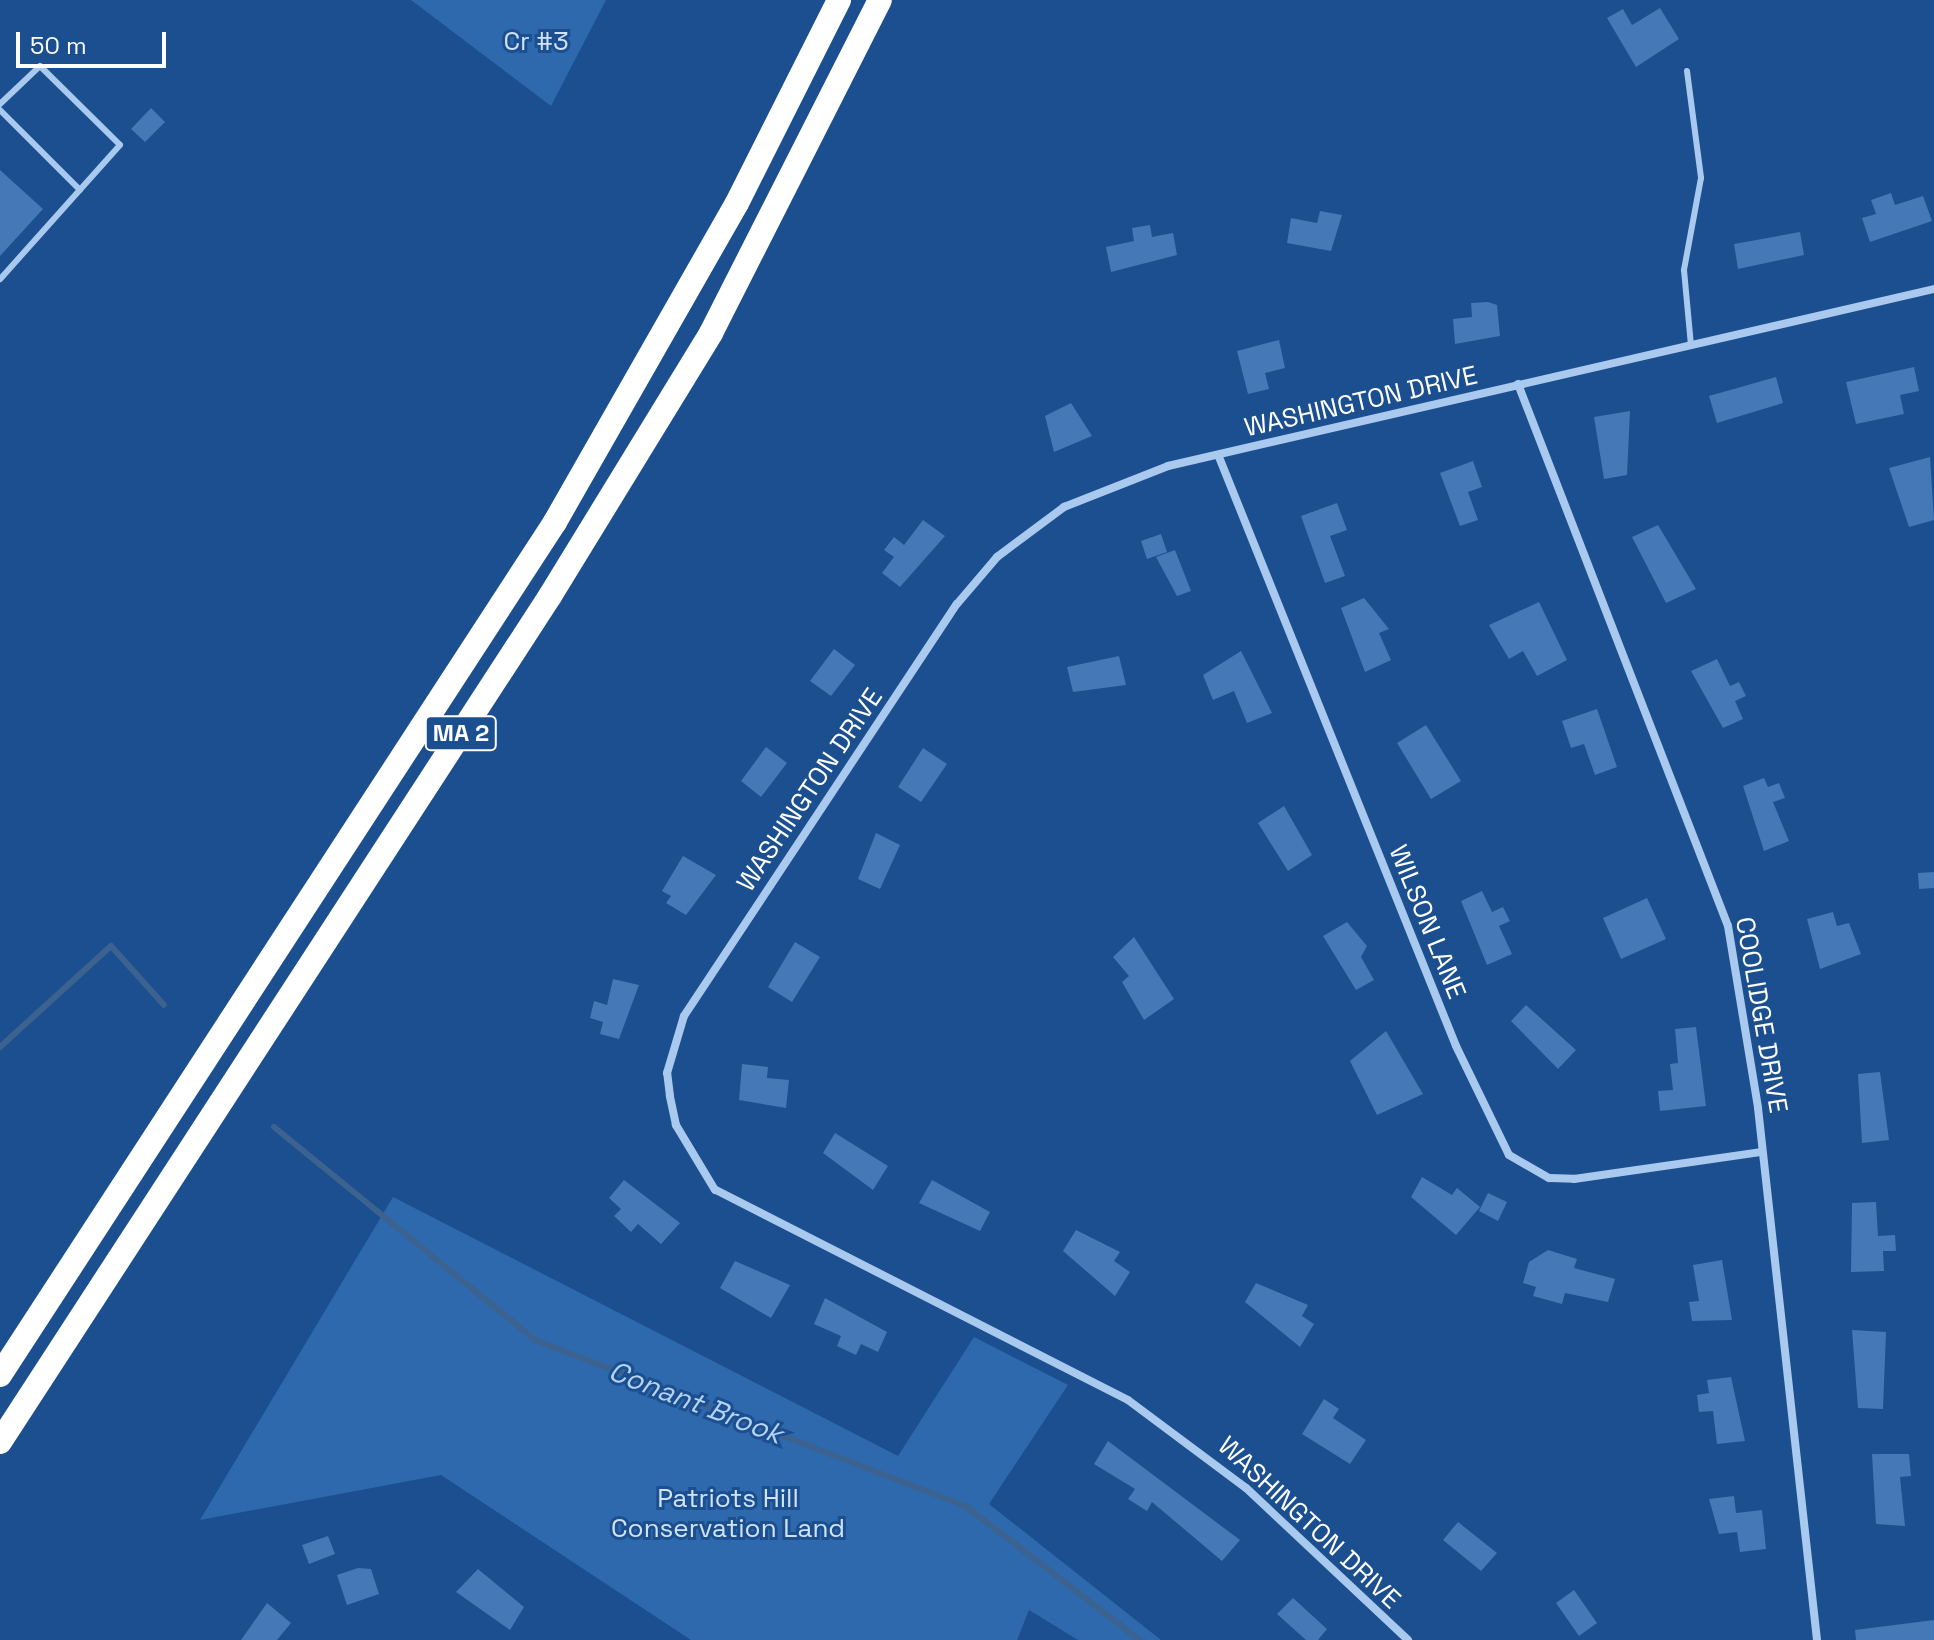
<!DOCTYPE html>
<html>
<head>
<meta charset="utf-8">
<style>
  body { margin:0 }
  #map { position:relative; width:1934px; height:1640px; overflow:hidden; background:#1b4f8f; font-family:"Space Grotesk",sans-serif }
  div>[style] { position:absolute }
  [style*='--x'] { left:calc(var(--x)*1px); top:calc(var(--y)*1px); width:calc(var(--w)*1px); rotate:calc(var(--a)*1deg) }
  .green>* { inset:0; background:#2e69ad }
  .stream>* { height:6px; margin:-3px; padding:0 3px; transform-origin:3px; border-radius:3px; background:#3c6290 }
  .building>* { inset:0; background:#4478b7 }
  .lane>* { height:6px; margin:-3px; padding:0 3px; transform-origin:3px; border-radius:3px; background:#a9c9ee }
  .street>* { height:8px; margin:-4px; padding:0 4px; transform-origin:4px; border-radius:4px; background:#a9c9ee }
  .highway>* { height:24px; margin:-12px; padding:0 12px; transform-origin:12px; border-radius:12px; background:#fff }
  span { translate:-50% -50%; white-space:nowrap; text-align:center; line-height:1.15; -webkit-text-stroke:6px #1b4f8f; paint-order:stroke }
  .shield-label span { padding:2px 6px; background:#1b4f8f; border:2px solid; border-radius:6px; -webkit-text-stroke-width:0 }
  .shield-label { font-size:24px; color:#fff; font-weight:700 }
  .park-label { font-size:26px; color:#cfe3fa }
  .street-label { font-size:26px; color:#fff }
  .water-label { font-size:28px; color:#b5d3f5; font-style:italic }
  .scale { position:absolute; left:16px; top:32px; width:150px; height:36px; box-sizing:border-box; border:4px solid #fff; border-top:0; padding-left:10px; font-size:24px; line-height:28px; white-space:nowrap; color:#fff; -webkit-text-stroke:6px #1b4f8f; paint-order:stroke }
</style>
</head>
<body>
<div id="map">
  <div class="green">
    <i style="clip-path:polygon(411px 0,606px 0,551px 106px)"></i>
    <i style="clip-path:polygon(393px 1197px,898px 1456px,974px 1337px,1068px 1385px,989px 1504px,1161px 1640px,1078px 1640px,1029px 1610px,1017px 1640px,691px 1640px,441px 1475px,200px 1520px)"></i>
  </div>
  <div class="stream">
    <i style="--x:0;--y:1047;--w:150;--a:-42.3"></i>
    <i style="--x:111;--y:946;--w:79;--a:48.1"></i>
    <i style="--x:274;--y:1127;--w:337;--a:39.2"></i>
    <i style="--x:535;--y:1340;--w:463;--a:21.1"></i>
    <i style="--x:967;--y:1507;--w:218;--a:37.6"></i>
  </div>
  <div class="building">
    <i style="clip-path:polygon(1660px 8px,1679px 39px,1636px 67px,1607px 18px,1623px 9px,1632px 25px)"></i>
    <i style="clip-path:polygon(151px 108px,165px 122px,145px 142px,131px 129px)"></i>
    <i style="clip-path:polygon(0 170px,43px 209px,0 256px)"></i>
    <i style="clip-path:polygon(1891px 193px,1895px 205px,1923px 196px,1932px 221px,1870px 242px,1862px 218px,1876px 214px,1871px 200px)"></i>
    <i style="clip-path:polygon(1320px 211px,1342px 215px,1331px 251px,1287px 243px,1291px 218px,1317px 223px)"></i>
    <i style="clip-path:polygon(1150px 225px,1152px 237px,1173px 233px,1177px 255px,1111px 272px,1106px 247px,1134px 241px,1132px 228px)"></i>
    <i style="clip-path:polygon(1800px 232px,1804px 255px,1738px 269px,1734px 244px)"></i>
    <i style="clip-path:polygon(1488px 302px,1497px 305px,1500px 336px,1455px 344px,1453px 319px,1472px 317px,1471px 303px)"></i>
    <i style="clip-path:polygon(1279px 340px,1285px 368px,1265px 373px,1269px 389px,1248px 394px,1237px 351px)"></i>
    <i style="clip-path:polygon(1914px 367px,1919px 391px,1900px 395px,1904px 414px,1856px 424px,1846px 382px)"></i>
    <i style="clip-path:polygon(1776px 377px,1783px 403px,1717px 423px,1709px 396px)"></i>
    <i style="clip-path:polygon(1071px 403px,1092px 436px,1054px 452px,1045px 416px)"></i>
    <i style="clip-path:polygon(1630px 411px,1627px 475px,1604px 479px,1594px 417px)"></i>
    <i style="clip-path:polygon(1930px 457px,1934px 520px,1909px 527px,1889px 468px)"></i>
    <i style="clip-path:polygon(1473px 461px,1482px 487px,1468px 492px,1478px 520px,1460px 526px,1440px 473px)"></i>
    <i style="clip-path:polygon(1337px 503px,1347px 530px,1330px 536px,1345px 576px,1325px 583px,1301px 516px)"></i>
    <i style="clip-path:polygon(923px 520px,945px 536px,900px 587px,882px 573px,894px 557px,884px 550px,894px 537px,904px 545px)"></i>
    <i style="clip-path:polygon(1658px 525px,1696px 589px,1666px 603px,1632px 537px)"></i>
    <i style="clip-path:polygon(1161px 534px,1167px 552px,1147px 559px,1141px 541px)"></i>
    <i style="clip-path:polygon(1175px 550px,1191px 591px,1177px 596px,1156px 557px)"></i>
    <i style="clip-path:polygon(1364px 598px,1389px 629px,1379px 633px,1391px 660px,1365px 672px,1341px 608px)"></i>
    <i style="clip-path:polygon(1539px 602px,1567px 660px,1537px 676px,1523px 651px,1509px 659px,1489px 625px)"></i>
    <i style="clip-path:polygon(834px 649px,855px 665px,831px 696px,810px 681px)"></i>
    <i style="clip-path:polygon(1241px 651px,1272px 713px,1247px 723px,1234px 691px,1213px 700px,1203px 675px)"></i>
    <i style="clip-path:polygon(1119px 656px,1126px 685px,1073px 692px,1067px 667px)"></i>
    <i style="clip-path:polygon(1717px 659px,1730px 686px,1739px 682px,1746px 696px,1735px 701px,1743px 719px,1723px 728px,1691px 671px)"></i>
    <i style="clip-path:polygon(1597px 709px,1617px 767px,1595px 775px,1584px 744px,1571px 748px,1562px 721px)"></i>
    <i style="clip-path:polygon(1426px 725px,1461px 781px,1431px 799px,1397px 743px)"></i>
    <i style="clip-path:polygon(766px 747px,787px 763px,761px 797px,741px 781px)"></i>
    <i style="clip-path:polygon(923px 748px,947px 764px,921px 802px,898px 787px)"></i>
    <i style="clip-path:polygon(1764px 778px,1768px 787px,1779px 783px,1785px 798px,1773px 802px,1789px 841px,1764px 851px,1743px 786px)"></i>
    <i style="clip-path:polygon(1284px 806px,1312px 855px,1288px 871px,1258px 823px)"></i>
    <i style="clip-path:polygon(876px 833px,900px 845px,880px 889px,858px 879px)"></i>
    <i style="clip-path:polygon(683px 856px,716px 875px,686px 915px,666px 903px,671px 896px,662px 891px)"></i>
    <i style="clip-path:polygon(1934px 872px,1934px 888px,1919px 889px,1918px 873px)"></i>
    <i style="clip-path:polygon(1482px 891px,1492px 912px,1503px 907px,1510px 921px,1499px 926px,1512px 954px,1487px 965px,1461px 901px)"></i>
    <i style="clip-path:polygon(1647px 898px,1666px 939px,1621px 959px,1603px 918px)"></i>
    <i style="clip-path:polygon(1833px 912px,1837px 926px,1849px 923px,1861px 954px,1820px 969px,1807px 919px)"></i>
    <i style="clip-path:polygon(1347px 922px,1367px 946px,1361px 957px,1374px 980px,1356px 990px,1323px 936px)"></i>
    <i style="clip-path:polygon(1134px 937px,1174px 999px,1144px 1020px,1122px 982px,1129px 976px,1113px 957px)"></i>
    <i style="clip-path:polygon(795px 942px,820px 957px,792px 1002px,768px 987px)"></i>
    <i style="clip-path:polygon(613px 979px,639px 985px,619px 1039px,600px 1034px,603px 1022px,590px 1018px,594px 1001px,607px 1005px)"></i>
    <i style="clip-path:polygon(1526px 1005px,1576px 1050px,1558px 1069px,1511px 1021px)"></i>
    <i style="clip-path:polygon(1696px 1027px,1706px 1106px,1660px 1111px,1658px 1091px,1673px 1090px,1670px 1064px,1678px 1063px,1675px 1029px)"></i>
    <i style="clip-path:polygon(1386px 1031px,1423px 1094px,1377px 1115px,1350px 1061px)"></i>
    <i style="clip-path:polygon(742px 1064px,768px 1067px,767px 1078px,789px 1080px,786px 1108px,739px 1100px)"></i>
    <i style="clip-path:polygon(1880px 1072px,1889px 1140px,1862px 1143px,1858px 1074px)"></i>
    <i style="clip-path:polygon(835px 1133px,888px 1166px,873px 1190px,823px 1153px)"></i>
    <i style="clip-path:polygon(1422px 1177px,1452px 1195px,1457px 1188px,1480px 1207px,1456px 1235px,1411px 1197px)"></i>
    <i style="clip-path:polygon(624px 1180px,680px 1223px,661px 1244px,638px 1224px,631px 1232px,614px 1216px,621px 1209px,609px 1198px)"></i>
    <i style="clip-path:polygon(932px 1180px,990px 1212px,980px 1231px,919px 1203px)"></i>
    <i style="clip-path:polygon(1488px 1193px,1507px 1202px,1498px 1221px,1479px 1211px)"></i>
    <i style="clip-path:polygon(1876px 1202px,1878px 1236px,1895px 1235px,1896px 1251px,1883px 1251px,1884px 1271px,1851px 1272px,1852px 1203px)"></i>
    <i style="clip-path:polygon(1076px 1230px,1120px 1252px,1114px 1261px,1130px 1272px,1115px 1296px,1063px 1251px)"></i>
    <i style="clip-path:polygon(1548px 1250px,1577px 1259px,1574px 1268px,1615px 1279px,1608px 1302px,1565px 1293px,1562px 1304px,1533px 1296px,1536px 1287px,1523px 1283px,1529px 1262px)"></i>
    <i style="clip-path:polygon(1722px 1260px,1732px 1320px,1692px 1321px,1689px 1302px,1699px 1301px,1693px 1265px)"></i>
    <i style="clip-path:polygon(735px 1261px,790px 1285px,771px 1318px,720px 1288px)"></i>
    <i style="clip-path:polygon(1256px 1283px,1308px 1305px,1302px 1316px,1314px 1324px,1300px 1347px,1245px 1302px)"></i>
    <i style="clip-path:polygon(825px 1298px,887px 1332px,878px 1352px,861px 1344px,856px 1355px,837px 1346px,841px 1336px,814px 1324px)"></i>
    <i style="clip-path:polygon(1852px 1330px,1886px 1332px,1883px 1409px,1858px 1408px)"></i>
    <i style="clip-path:polygon(1731px 1377px,1745px 1441px,1717px 1444px,1713px 1411px,1699px 1412px,1697px 1395px,1709px 1393px,1707px 1380px)"></i>
    <i style="clip-path:polygon(1324px 1399px,1339px 1409px,1333px 1418px,1366px 1440px,1350px 1464px,1302px 1434px)"></i>
    <i style="clip-path:polygon(1108px 1441px,1240px 1540px,1222px 1561px,1152px 1502px,1147px 1511px,1128px 1499px,1135px 1489px,1094px 1464px)"></i>
    <i style="clip-path:polygon(1872px 1454px,1909px 1454px,1911px 1476px,1900px 1477px,1905px 1526px,1876px 1524px)"></i>
    <i style="clip-path:polygon(1734px 1496px,1736px 1513px,1762px 1510px,1766px 1549px,1740px 1552px,1737px 1532px,1719px 1534px,1709px 1499px)"></i>
    <i style="clip-path:polygon(1458px 1522px,1497px 1553px,1481px 1571px,1443px 1540px)"></i>
    <i style="clip-path:polygon(328px 1536px,335px 1554px,309px 1564px,302px 1545px)"></i>
    <i style="clip-path:polygon(358px 1568px,371px 1569px,379px 1594px,347px 1605px,337px 1575px)"></i>
    <i style="clip-path:polygon(478px 1569px,524px 1607px,510px 1630px,456px 1592px)"></i>
    <i style="clip-path:polygon(1574px 1590px,1597px 1623px,1579px 1636px,1556px 1603px)"></i>
    <i style="clip-path:polygon(1293px 1598px,1327px 1629px,1318px 1640px,1306px 1640px,1277px 1614px)"></i>
    <i style="clip-path:polygon(267px 1603px,291px 1623px,277px 1640px,241px 1640px)"></i>
    <i style="clip-path:polygon(1934px 1620px,1934px 1640px,1856px 1640px,1855px 1630px)"></i>
  </div>
  <div class="lane">
    <i style="--x:1687;--y:71;--w:108;--a:82.5"></i>
    <i style="--x:1701;--y:178;--w:94;--a:100.5"></i>
    <i style="--x:1684;--y:270;--w:75;--a:84.7"></i>
    <i style="--x:0;--y:104;--w:55;--a:-43.5"></i>
    <i style="--x:40;--y:66;--w:112;--a:44.6"></i>
    <i style="--x:120;--y:145;--w:180;--a:131.8"></i>
    <i style="--x:0;--y:110;--w:113;--a:45"></i>
  </div>
  <div class="street">
    <i style="--x:1518;--y:384;--w:581;--a:68.82"></i>
    <i style="--x:1728;--y:926;--w:184;--a:80.6"></i>
    <i style="--x:1758;--y:1108;--w:535;--a:83.67"></i>
    <i style="--x:1219;--y:457;--w:635;--a:68.08"></i>
    <i style="--x:1456;--y:1046;--w:121;--a:64.1"></i>
    <i style="--x:1509;--y:1155;--w:46;--a:29.9"></i>
    <i style="--x:1549;--y:1178;--w:25;--a:2"></i>
    <i style="--x:1574;--y:1179;--w:190;--a:-8.2"></i>
    <i style="--x:1408;--y:1640;--w:222;--a:-136.8"></i>
    <i style="--x:1246;--y:1488;--w:147;--a:-143.3"></i>
    <i style="--x:1128;--y:1400;--w:463;--a:-153"></i>
    <i style="--x:715;--y:1190;--w:76;--a:-121"></i>
    <i style="--x:676;--y:1125;--w:30;--a:-102"></i>
    <i style="--x:670;--y:1096;--w:23;--a:-97"></i>
    <i style="--x:667;--y:1073;--w:59;--a:-73.4"></i>
    <i style="--x:684;--y:1016;--w:494;--a:-56.5"></i>
    <i style="--x:957;--y:604;--w:62;--a:-49.6"></i>
    <i style="--x:997;--y:557;--w:84;--a:-36.7"></i>
    <i style="--x:1064;--y:507;--w:112;--a:-21.5"></i>
    <i style="--x:1168;--y:466;--w:786;--a:-13.01"></i>
  </div>
  <div class="highway">
    <i style="--x:0;--y:1375;--w:1018;--a:-56.95"></i>
    <i style="--x:555;--y:522;--w:367;--a:-60.3"></i>
    <i style="--x:737;--y:203;--w:227;--a:-63.3"></i>
    <i style="--x:0;--y:1442;--w:1009;--a:-56.97"></i>
    <i style="--x:550;--y:596;--w:308;--a:-58.5"></i>
    <i style="--x:711;--y:333;--w:373;--a:-63.1"></i>
  </div>
  <div class="shield-label">
    <span style="left:461px;top:733px">MA 2</span>
  </div>
  <div class="park-label">
    <span style="left:536px;top:42px">Cr #3</span>
    <span style="left:728px;top:1514px">Patriots Hill<br>Conservation Land</span>
  </div>
  <div class="street-label">
    <span style="left:1361px;top:402px;rotate:-13deg">WASHINGTON DRIVE</span>
    <span style="left:810px;top:790px;rotate:-56deg">WASHINGTON DRIVE</span>
    <span style="left:1427px;top:922px;rotate:68deg">WILSON LANE</span>
    <span style="left:1761px;top:1015px;rotate:80deg">COOLIDGE DRIVE</span>
    <span style="left:1309px;top:1523px;rotate:43deg">WASHINGTON DRIVE</span>
  </div>
  <div class="water-label">
    <span style="left:696px;top:1402px;rotate:21deg">Conant Brook</span>
  </div>
  <div class="scale">50 m</div>
</div>
</body>
</html>
